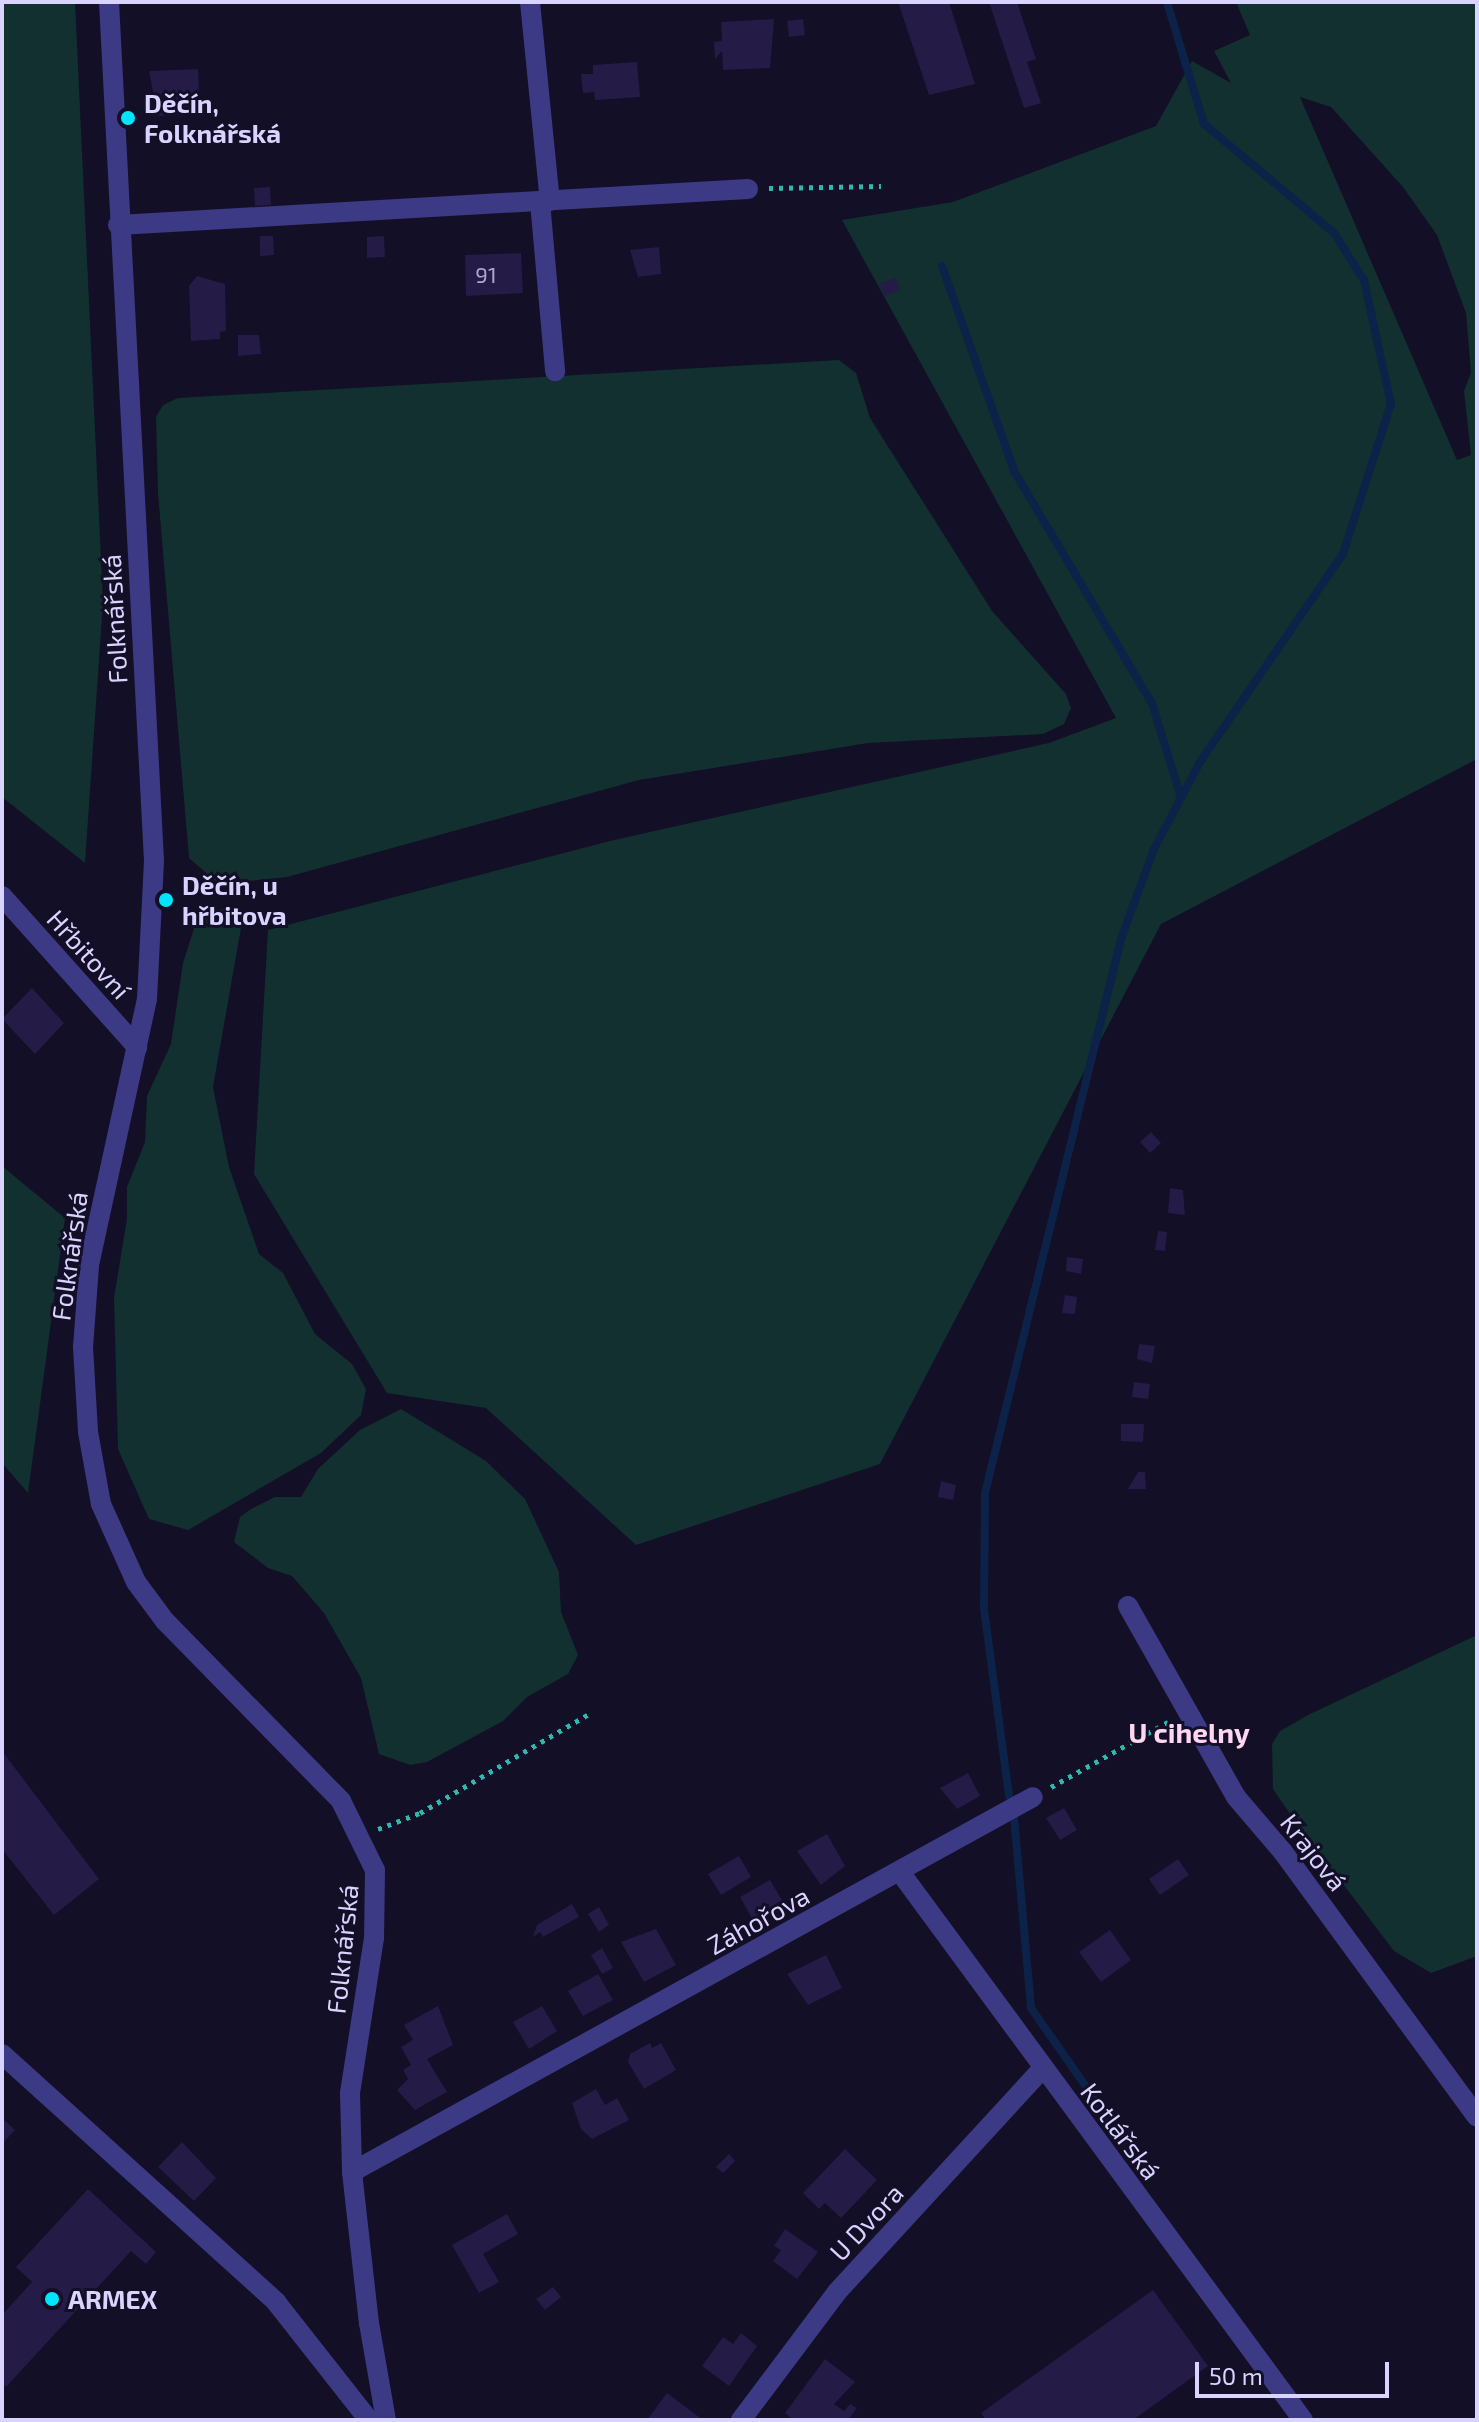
<!DOCTYPE html>
<html>
<head>
<meta charset="utf-8">
<style>
  body { margin:0 }
  #map { position:relative; width:1479px; height:2422px; overflow:hidden; background:#130f26; font-family:"Exo 2",sans-serif }
  div>[style] { position:absolute }
  [style*='--x'] { left:calc(var(--x)*1px); top:calc(var(--y)*1px); width:calc(var(--w)*1px); rotate:calc(var(--a)*1deg) }
  .green>* { inset:0; background:#12302f }
  .stream>* { height:8px; margin:-4px; padding:0 4px; transform-origin:4px; border-radius:4px; background:#0c2248 }
  .building>* { inset:0; background:#241b47 }
  .path>* { height:5px; margin-top:-2.5px; transform-origin:0; background:repeating-linear-gradient(90deg,#2fb8b0 0 4px,transparent 0 10px) }
  .minor>* { height:20px; margin:-10px; padding:0 10px; transform-origin:10px; border-radius:10px; background:#3d3a85 }
  .dots>* { width:22px; height:22px; translate:-50% -50%; box-sizing:border-box; border:4px solid #130f26; border-radius:50% }
  span { translate:-50% -50%; white-space:nowrap; text-align:center; line-height:1.15; -webkit-text-stroke:6px #130f26; paint-order:stroke }
  .number-label { font-size:22px; color:#aca6d1 }
  .number-label span { -webkit-text-stroke-width:0 }
  .poi-label { font-size:26px; color:#d9d4ff; font-weight:700 }
  .left { translate:0 -50%; text-align:left }
  .street-label { font-size:26px; color:#d9d4ff }
  .neighbourhood-label { font-size:28px; color:#ffd6f0; font-weight:700 }
  .frame { position:absolute; inset:0; border:4px solid #d9d4ff; pointer-events:none }
  .scale { position:absolute; left:1195px; top:2362px; width:194px; height:36px; box-sizing:border-box; border:4px solid #d9d4ff; border-top:0; padding-left:10px; font-size:24px; line-height:28px; white-space:nowrap; color:#d9d4ff; -webkit-text-stroke:6px #130f26; paint-order:stroke }
</style>
</head>
<body>
<div id="map">
  <div class="green">
    <i style="clip-path:polygon(2px 2px,75px 2px,103px 602px,85px 863px,2px 797px)"></i>
    <i style="clip-path:polygon(evenodd,1236px 2px,1477px 2px,1477px 759px,1161px 924px,880px 1464px,636px 1545px,486px 1408px,387px 1393px,254px 1174px,268px 930px,610px 841px,1049px 743px,1116px 718px,842px 220px,953px 202px,1156px 126px,1192px 61px,1231px 83px,1214px 51px,1250px 35px,1236px 2px,1300px 97px,1331px 107px,1403px 187px,1437px 235px,1466px 313px,1471px 373px,1464px 391px,1471px 455px,1457px 460px,1300px 97px)"></i>
    <i style="clip-path:polygon(839px 360px,856px 373px,870px 418px,992px 611px,1066px 694px,1071px 708px,1064px 724px,1043px 734px,868px 743px,639px 780px,287px 877px,219px 884px,189px 858px,158px 493px,156px 417px,163px 405px,178px 398px)"></i>
    <i style="clip-path:polygon(215px 909px,235px 909px,242px 922px,213px 1087px,229px 1167px,259px 1254px,283px 1273px,315px 1334px,352px 1364px,366px 1389px,361px 1415px,321px 1453px,188px 1530px,149px 1519px,118px 1449px,114px 1298px,127px 1219px,127px 1187px,145px 1142px,147px 1096px,171px 1044px,183px 963px,199px 913px)"></i>
    <i style="clip-path:polygon(2px 1166px,65px 1218px,28px 1493px,2px 1463px)"></i>
    <i style="clip-path:polygon(401px 1409px,486px 1461px,525px 1499px,559px 1572px,561px 1612px,578px 1655px,568px 1674px,527px 1697px,503px 1721px,427px 1762px,410px 1765px,379px 1754px,361px 1678px,324px 1613px,292px 1576px,268px 1568px,234px 1542px,240px 1517px,251px 1509px,275px 1497px,301px 1497px,318px 1469px,360px 1430px)"></i>
    <i style="clip-path:polygon(1477px 1635px,1477px 1956px,1431px 1973px,1394px 1951px,1295px 1821px,1273px 1789px,1272px 1744px,1280px 1731px,1308px 1715px)"></i>
  </div>
  <div class="stream">
    <i style="--x:942;--y:266;--w:217;--a:70.6"></i>
    <i style="--x:1014;--y:471;--w:270;--a:59.3"></i>
    <i style="--x:1152;--y:703;--w:99;--a:73"></i>
    <i style="--x:1009;--y:1796;--w:190;--a:-97.6"></i>
    <i style="--x:984;--y:1608;--w:115;--a:-89.5"></i>
    <i style="--x:985;--y:1493;--w:570;--a:-76.21"></i>
    <i style="--x:1121;--y:939;--w:96;--a:-69.9"></i>
    <i style="--x:1154;--y:849;--w:98;--a:-62.1"></i>
    <i style="--x:1200;--y:762;--w:252;--a:-55.5"></i>
    <i style="--x:1343;--y:554;--w:157;--a:-72.3"></i>
    <i style="--x:1391;--y:404;--w:127;--a:-102.3"></i>
    <i style="--x:1364;--y:280;--w:56;--a:-122.6"></i>
    <i style="--x:1334;--y:233;--w:170;--a:-140"></i>
    <i style="--x:1204;--y:124;--w:127;--a:-106.9"></i>
    <i style="--x:1014;--y:1817;--w:192;--a:84.9"></i>
    <i style="--x:1031;--y:2008;--w:162;--a:55"></i>
  </div>
  <div class="building">
    <i style="clip-path:polygon(898px 2px,949px 2px,975px 84px,929px 95px)"></i>
    <i style="clip-path:polygon(989px 2px,1017px 2px,1036px 59px,1027px 62px,1041px 103px,1024px 108px)"></i>
    <i style="clip-path:polygon(774px 19px,770px 68px,723px 70px,722px 51px,715px 59px,714px 42px,722px 41px,721px 22px)"></i>
    <i style="clip-path:polygon(803px 19px,805px 35px,789px 37px,787px 21px)"></i>
    <i style="clip-path:polygon(637px 62px,640px 97px,595px 100px,594px 92px,583px 93px,581px 74px,593px 74px,593px 65px)"></i>
    <i style="clip-path:polygon(198px 69px,200px 114px,158px 116px,149px 71px)"></i>
    <i style="clip-path:polygon(270px 187px,271px 205px,255px 206px,254px 188px)"></i>
    <i style="clip-path:polygon(260px 236px,273px 236px,274px 255px,260px 256px)"></i>
    <i style="clip-path:polygon(384px 236px,385px 257px,367px 258px,367px 237px)"></i>
    <i style="clip-path:polygon(659px 247px,661px 274px,638px 277px,630px 250px)"></i>
    <i style="clip-path:polygon(521px 253px,523px 293px,466px 296px,465px 255px)"></i>
    <i style="clip-path:polygon(197px 276px,225px 284px,226px 331px,220px 332px,220px 339px,191px 341px,189px 286px)"></i>
    <i style="clip-path:polygon(896px 278px,900px 290px,884px 296px,880px 283px)"></i>
    <i style="clip-path:polygon(238px 335px,259px 335px,261px 354px,238px 356px)"></i>
    <i style="clip-path:polygon(32px 988px,64px 1023px,35px 1054px,2px 1019px)"></i>
    <i style="clip-path:polygon(1151px 1132px,1161px 1143px,1150px 1153px,1140px 1142px)"></i>
    <i style="clip-path:polygon(1170px 1188px,1183px 1190px,1185px 1215px,1168px 1213px)"></i>
    <i style="clip-path:polygon(1158px 1231px,1167px 1232px,1165px 1251px,1155px 1250px)"></i>
    <i style="clip-path:polygon(1067px 1257px,1083px 1259px,1081px 1274px,1066px 1271px)"></i>
    <i style="clip-path:polygon(1065px 1295px,1077px 1297px,1075px 1314px,1062px 1313px)"></i>
    <i style="clip-path:polygon(1139px 1344px,1155px 1346px,1152px 1363px,1137px 1359px)"></i>
    <i style="clip-path:polygon(1134px 1382px,1150px 1384px,1148px 1399px,1132px 1397px)"></i>
    <i style="clip-path:polygon(1121px 1424px,1144px 1424px,1143px 1442px,1121px 1441px)"></i>
    <i style="clip-path:polygon(1138px 1472px,1145px 1472px,1146px 1489px,1128px 1489px)"></i>
    <i style="clip-path:polygon(941px 1481px,956px 1485px,953px 1500px,938px 1497px)"></i>
    <i style="clip-path:polygon(2px 1751px,99px 1879px,54px 1915px,2px 1849px)"></i>
    <i style="clip-path:polygon(968px 1773px,980px 1796px,957px 1809px,940px 1788px)"></i>
    <i style="clip-path:polygon(1064px 1808px,1077px 1830px,1060px 1840px,1046px 1818px)"></i>
    <i style="clip-path:polygon(827px 1834px,845px 1866px,821px 1885px,797px 1851px)"></i>
    <i style="clip-path:polygon(739px 1856px,751px 1877px,721px 1895px,708px 1874px)"></i>
    <i style="clip-path:polygon(1178px 1859px,1189px 1875px,1160px 1895px,1149px 1879px)"></i>
    <i style="clip-path:polygon(770px 1880px,785px 1905px,754px 1922px,740px 1897px)"></i>
    <i style="clip-path:polygon(572px 1904px,579px 1917px,543px 1937px,540px 1932px,533px 1937px,537px 1925px)"></i>
    <i style="clip-path:polygon(599px 1907px,609px 1925px,599px 1932px,588px 1914px)"></i>
    <i style="clip-path:polygon(656px 1929px,676px 1965px,644px 1982px,621px 1942px)"></i>
    <i style="clip-path:polygon(1110px 1930px,1131px 1960px,1101px 1982px,1079px 1952px)"></i>
    <i style="clip-path:polygon(602px 1948px,613px 1968px,602px 1974px,591px 1955px)"></i>
    <i style="clip-path:polygon(826px 1955px,842px 1988px,808px 2005px,787px 1974px)"></i>
    <i style="clip-path:polygon(598px 1974px,613px 2000px,583px 2016px,568px 1991px)"></i>
    <i style="clip-path:polygon(438px 2006px,453px 2045px,427px 2059px,447px 2092px,415px 2110px,397px 2090px,408px 2079px,403px 2070px,411px 2065px,401px 2047px,413px 2040px,404px 2025px)"></i>
    <i style="clip-path:polygon(542px 2006px,557px 2031px,529px 2049px,513px 2022px)"></i>
    <i style="clip-path:polygon(650px 2043px,652px 2048px,661px 2043px,676px 2070px,644px 2089px,628px 2062px,630px 2054px)"></i>
    <i style="clip-path:polygon(596px 2089px,605px 2105px,617px 2098px,629px 2120px,592px 2139px,581px 2129px,572px 2103px)"></i>
    <i style="clip-path:polygon(2px 2118px,15px 2130px,2px 2144px)"></i>
    <i style="clip-path:polygon(182px 2142px,216px 2178px,194px 2201px,158px 2167px)"></i>
    <i style="clip-path:polygon(845px 2149px,877px 2180px,841px 2218px,825px 2203px,819px 2209px,803px 2193px)"></i>
    <i style="clip-path:polygon(729px 2154px,735px 2161px,723px 2173px,716px 2167px)"></i>
    <i style="clip-path:polygon(88px 2189px,156px 2252px,146px 2264px,131px 2251px,6px 2387px,2px 2383px,2px 2315px,32px 2282px,16px 2267px)"></i>
    <i style="clip-path:polygon(507px 2214px,518px 2234px,483px 2254px,499px 2282px,479px 2293px,452px 2245px)"></i>
    <i style="clip-path:polygon(785px 2229px,818px 2252px,797px 2279px,773px 2261px,781px 2250px,774px 2246px)"></i>
    <i style="clip-path:polygon(553px 2287px,561px 2297px,545px 2310px,536px 2299px)"></i>
    <i style="clip-path:polygon(1153px 2290px,1208px 2366px,1133px 2420px,986px 2420px,981px 2413px)"></i>
    <i style="clip-path:polygon(741px 2333px,757px 2346px,729px 2386px,702px 2366px,723px 2337px,733px 2344px)"></i>
    <i style="clip-path:polygon(825px 2359px,855px 2382px,834px 2404px,844px 2411px,850px 2404px,857px 2408px,848px 2420px,794px 2420px,785px 2413px)"></i>
    <i style="clip-path:polygon(667px 2393px,703px 2420px,647px 2420px)"></i>
  </div>
  <div class="path">
    <i style="--x:769;--y:188;--w:112;--a:-1"></i>
    <i style="--x:1051;--y:1787;--w:134;--a:-29.1"></i>
    <i style="--x:378;--y:1829;--w:45;--a:-20.9"></i>
    <i style="--x:420;--y:1813;--w:196;--a:-30.4"></i>
  </div>
  <div class="minor">
    <i style="--x:109;--y:2;--w:860;--a:87"></i>
    <i style="--x:154;--y:861;--w:138;--a:92.9"></i>
    <i style="--x:147;--y:999;--w:273;--a:102.3"></i>
    <i style="--x:89;--y:1266;--w:81;--a:94.2"></i>
    <i style="--x:83;--y:1347;--w:85;--a:86.6"></i>
    <i style="--x:88;--y:1432;--w:73;--a:79.8"></i>
    <i style="--x:101;--y:1504;--w:85;--a:65.8"></i>
    <i style="--x:136;--y:1582;--w:49;--a:53.4"></i>
    <i style="--x:165;--y:1621;--w:252;--a:45.6"></i>
    <i style="--x:341;--y:1801;--w:77;--a:63.8"></i>
    <i style="--x:375;--y:1870;--w:68;--a:90.8"></i>
    <i style="--x:374;--y:1938;--w:157;--a:98.8"></i>
    <i style="--x:350;--y:2093;--w:79;--a:88.5"></i>
    <i style="--x:352;--y:2172;--w:152;--a:83.6"></i>
    <i style="--x:369;--y:2323;--w:98;--a:80.1"></i>
    <i style="--x:530;--y:2;--w:200;--a:84.3"></i>
    <i style="--x:540;--y:202;--w:170;--a:84.9"></i>
    <i style="--x:118;--y:225;--w:631;--a:-3.27"></i>
    <i style="--x:2;--y:896;--w:203;--a:48.2"></i>
    <i style="--x:1128;--y:1606;--w:219;--a:60.5"></i>
    <i style="--x:1236;--y:1797;--w:72;--a:49.5"></i>
    <i style="--x:1283;--y:1852;--w:328;--a:53.8"></i>
    <i style="--x:900;--y:1872;--w:680;--a:53.67"></i>
    <i style="--x:2;--y:2054;--w:370;--a:42.1"></i>
    <i style="--x:276;--y:2302;--w:150;--a:51.8"></i>
    <i style="--x:352;--y:2172;--w:777;--a:-28.84"></i>
    <i style="--x:741;--y:2420;--w:160;--a:-53.1"></i>
    <i style="--x:837;--y:2292;--w:303;--a:-47.4"></i>
  </div>
  <div class="dots">
    <i style="left:128px;top:118px;background:#00e5ff"></i>
    <i style="left:166px;top:900px;background:#00e5ff"></i>
    <i style="left:52px;top:2299px;background:#00e5ff"></i>
  </div>
  <div class="number-label">
    <span style="left:486px;top:275px">91</span>
  </div>
  <div class="poi-label">
    <span class="left" style="left:144px;top:118px">Děčín,<br>Folknářská</span>
    <span class="left" style="left:182px;top:900px">Děčín, u<br>hřbitova</span>
    <span class="left" style="left:68px;top:2299px">ARMEX</span>
  </div>
  <div class="street-label">
    <span style="left:114px;top:619px;rotate:-93deg">Folknářská</span>
    <span style="left:89px;top:954px;rotate:48deg">Hřbitovní</span>
    <span style="left:69px;top:1256px;rotate:-82deg">Folknářská</span>
    <span style="left:1314px;top:1852px;rotate:52deg">Krajová</span>
    <span style="left:758px;top:1920px;rotate:-29deg">Záhořova</span>
    <span style="left:342px;top:1949px;rotate:-84deg">Folknářská</span>
    <span style="left:1121px;top:2131px;rotate:53deg">Kotlářská</span>
    <span style="left:866px;top:2222px;rotate:-47deg">U Dvora</span>
  </div>
  <div class="neighbourhood-label">
    <span style="left:1189px;top:1732px">U cihelny</span>
  </div>
  <div class="frame"></div>
  <div class="scale">50 m</div>
</div>
</body>
</html>
